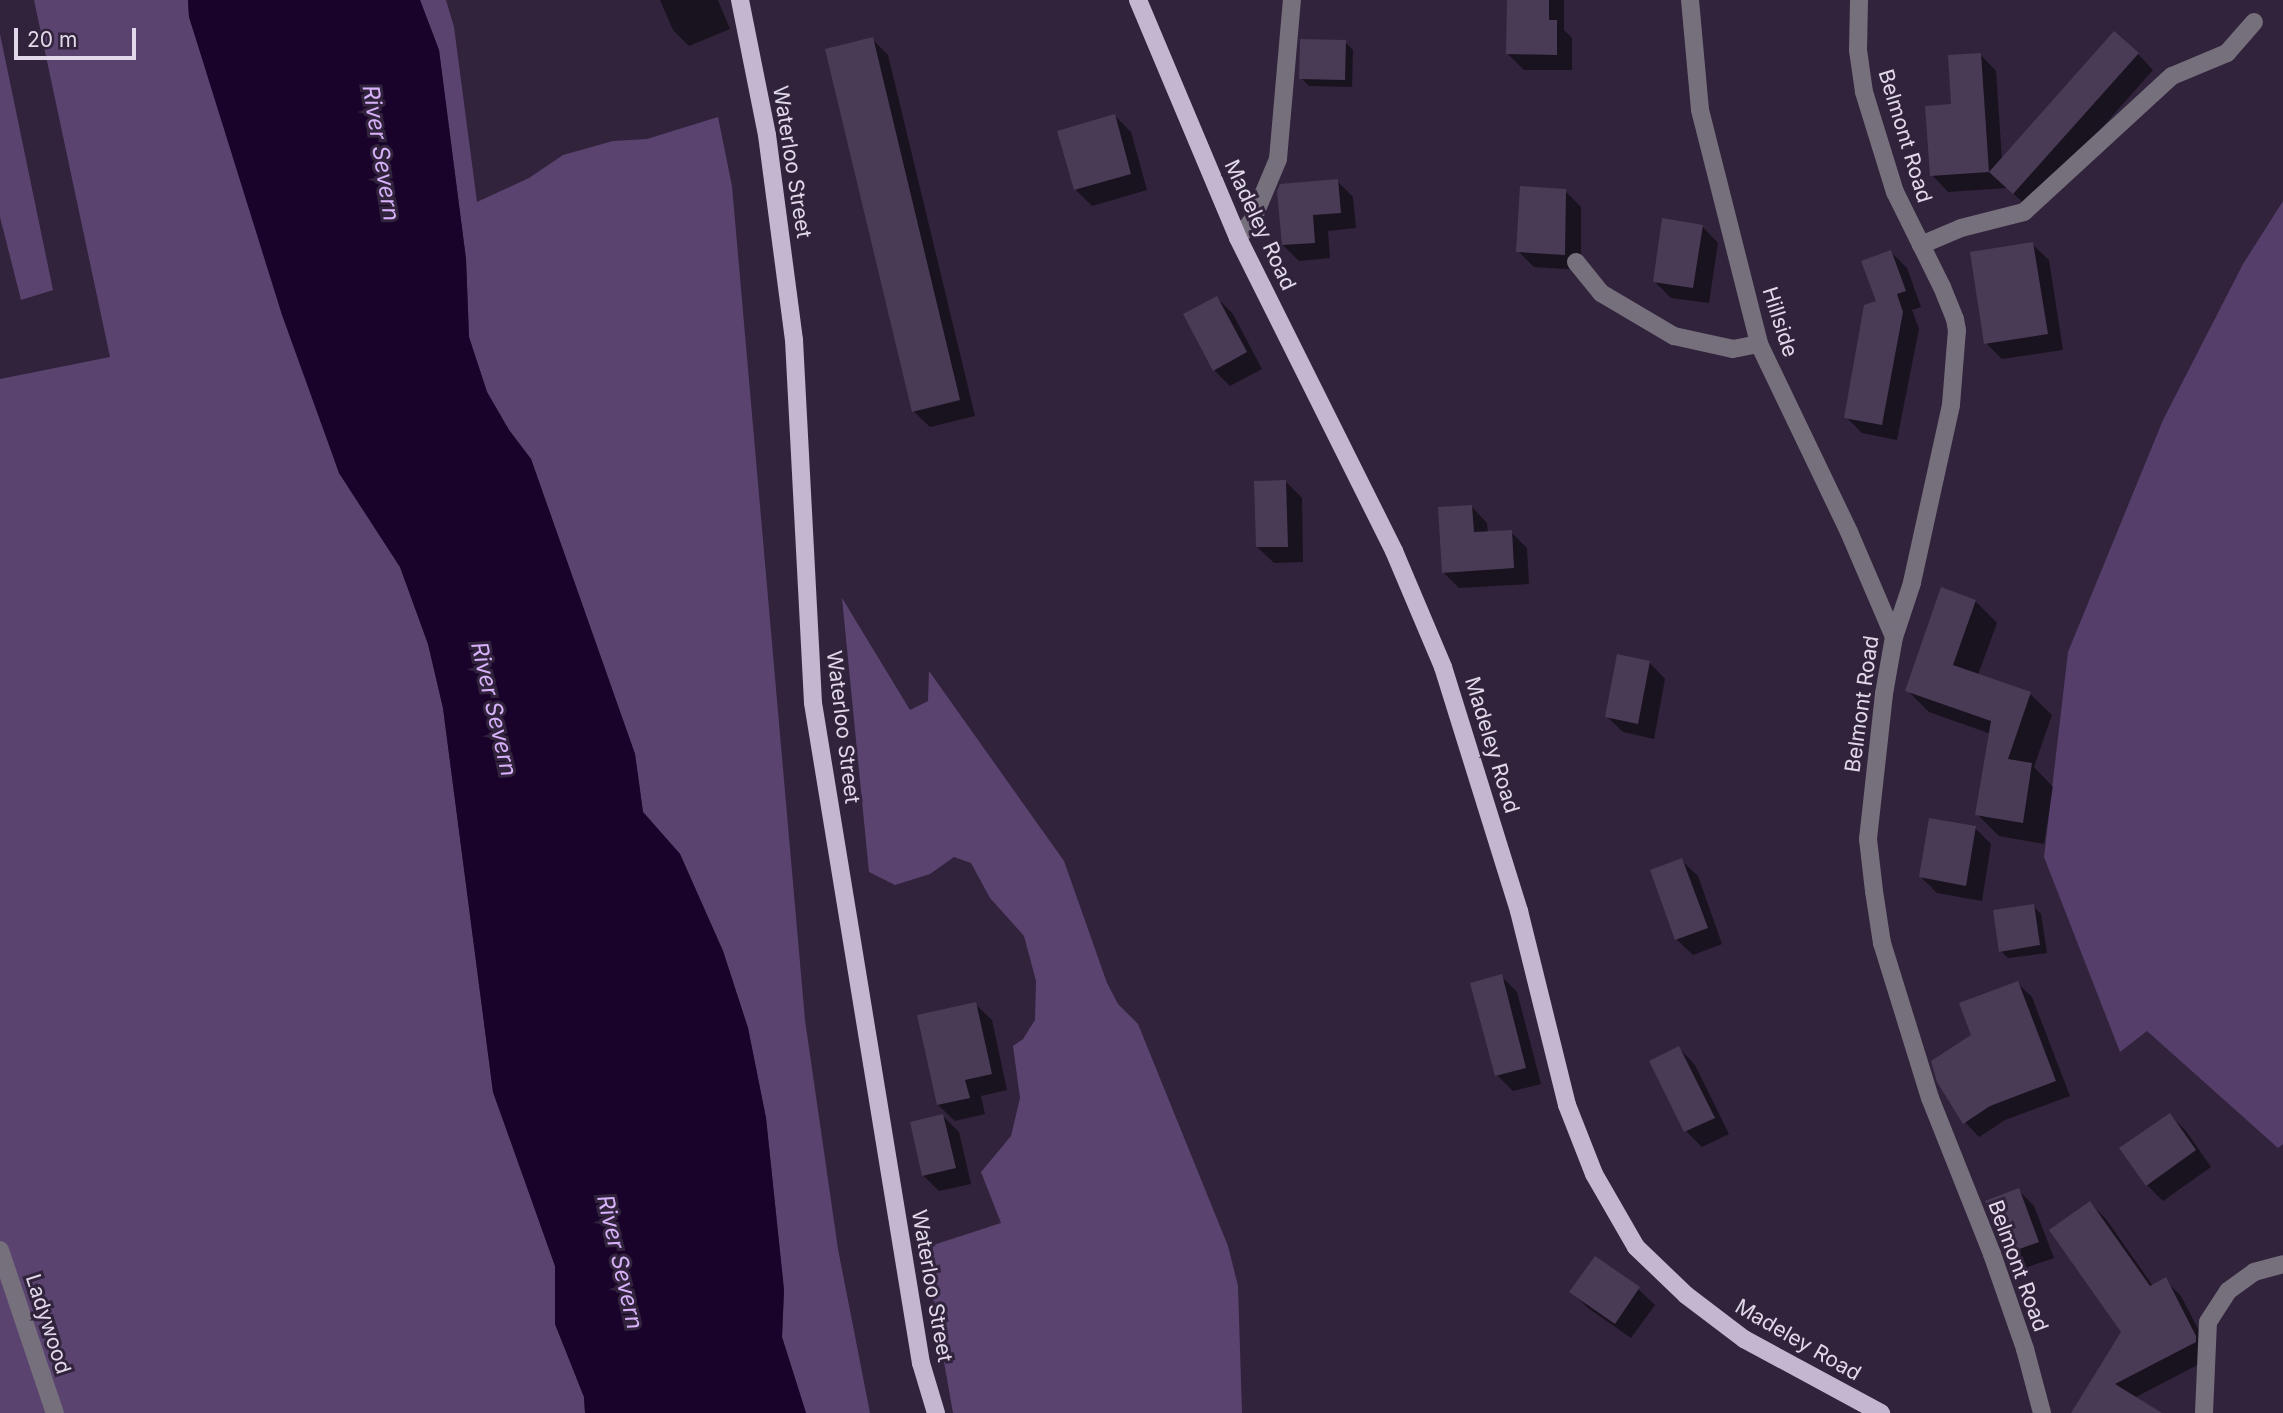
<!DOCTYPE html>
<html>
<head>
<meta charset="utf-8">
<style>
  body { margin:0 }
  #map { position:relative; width:2283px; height:1413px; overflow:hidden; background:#30233b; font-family:Inter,sans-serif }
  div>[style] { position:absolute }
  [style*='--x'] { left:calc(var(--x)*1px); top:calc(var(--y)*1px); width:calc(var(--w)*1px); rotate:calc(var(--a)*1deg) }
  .green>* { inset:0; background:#553e69 }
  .forest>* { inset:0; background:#5b4370 }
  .water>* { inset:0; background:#1a032a }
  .shadow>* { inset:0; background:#0007 }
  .building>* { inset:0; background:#493b55 }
  .minor>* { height:18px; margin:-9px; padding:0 9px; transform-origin:9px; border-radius:9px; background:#76707d }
  .major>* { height:18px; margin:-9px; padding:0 9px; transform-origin:9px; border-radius:9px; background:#c4b6d1 }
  span { translate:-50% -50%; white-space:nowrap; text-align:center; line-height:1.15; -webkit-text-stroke:6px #30233b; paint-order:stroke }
  .street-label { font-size:21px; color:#e1d9e9 }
  .water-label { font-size:23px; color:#d7b1f9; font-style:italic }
  .scale { position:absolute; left:14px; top:28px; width:122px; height:32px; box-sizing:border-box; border:4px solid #e1d9e9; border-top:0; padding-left:9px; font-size:21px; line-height:24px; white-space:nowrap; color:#e1d9e9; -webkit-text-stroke:5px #30233b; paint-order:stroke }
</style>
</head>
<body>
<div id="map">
  <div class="green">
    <i style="clip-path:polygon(2283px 201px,2283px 1144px,2278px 1148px,2147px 1031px,2120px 1052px,2044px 857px,2068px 652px,2163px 420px,2243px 264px)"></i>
  </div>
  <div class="forest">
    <i style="clip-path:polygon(34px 0,188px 0,189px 17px,339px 473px,400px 567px,428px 644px,443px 708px,493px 1092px,555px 1266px,555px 1324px,584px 1397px,585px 1413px,0 1413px,0 379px,110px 357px)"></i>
    <i style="clip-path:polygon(420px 0,446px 0,454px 27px,477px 202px,529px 178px,563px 155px,613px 141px,647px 139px,718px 117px,732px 186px,805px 1020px,838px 1249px,870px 1413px,806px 1413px,782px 1337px,784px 1290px,766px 1118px,748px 1028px,723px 951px,680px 854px,643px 812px,635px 754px,531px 459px,509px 430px,487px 392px,469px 337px,466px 259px,439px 50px)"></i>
    <i style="clip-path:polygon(0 34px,53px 290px,21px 300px,0 217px)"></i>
    <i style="clip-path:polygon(842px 598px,910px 710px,928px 701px,929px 671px,1064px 861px,1107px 983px,1118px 1004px,1138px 1024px,1228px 1246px,1238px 1286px,1242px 1413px,953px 1413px,924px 1248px,1001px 1223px,981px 1172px,1011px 1136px,1020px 1098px,1013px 1046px,1023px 1039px,1035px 1020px,1036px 981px,1024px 936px,990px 898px,971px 863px,954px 857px,930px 874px,895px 885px,869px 872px)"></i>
  </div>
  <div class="water">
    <i style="clip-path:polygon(188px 0,420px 0,439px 50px,466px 259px,469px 337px,487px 392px,509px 430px,531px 459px,635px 754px,643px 812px,680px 854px,723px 951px,748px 1028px,766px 1118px,784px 1290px,782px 1337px,806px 1413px,585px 1413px,584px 1397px,555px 1324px,555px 1266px,493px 1092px,443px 708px,428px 644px,400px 567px,339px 473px,282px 315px,189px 17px)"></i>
  </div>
  <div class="shadow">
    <i style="clip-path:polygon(660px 0,718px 0,730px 29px,689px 46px,673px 30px)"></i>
    <i style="clip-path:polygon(1508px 0,1564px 0,1564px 30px,1572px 38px,1572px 70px,1524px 70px,1508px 54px)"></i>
    <i style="clip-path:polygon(872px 39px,888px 55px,975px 416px,930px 427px,913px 411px)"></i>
    <i style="clip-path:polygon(1345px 42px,1353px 50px,1352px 87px,1309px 86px,1301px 78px)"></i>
    <i style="clip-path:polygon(1980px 54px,1996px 71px,2002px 160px,2138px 54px,2153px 70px,2030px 209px,2007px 188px,1948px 192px,1932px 175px,1953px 106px)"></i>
    <i style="clip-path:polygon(1115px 116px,1131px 132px,1147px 190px,1092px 206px,1075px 189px)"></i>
    <i style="clip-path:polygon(1337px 181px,1353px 197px,1356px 228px,1328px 231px,1330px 258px,1299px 261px,1283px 245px)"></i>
    <i style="clip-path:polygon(1565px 191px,1581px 207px,1581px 270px,1534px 267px,1518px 251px)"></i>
    <i style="clip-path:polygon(1702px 226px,1718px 243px,1709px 303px,1671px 298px,1655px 282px)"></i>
    <i style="clip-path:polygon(2032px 244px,2049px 260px,2063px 350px,2002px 359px,1986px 343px)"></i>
    <i style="clip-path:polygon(1891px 252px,1907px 268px,1921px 307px,1912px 310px,1919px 329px,1897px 440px,1862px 433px,1846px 417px)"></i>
    <i style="clip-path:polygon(1217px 298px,1233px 314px,1262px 369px,1230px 386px,1214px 370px)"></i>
    <i style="clip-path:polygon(1286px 482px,1302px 498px,1303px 562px,1274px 563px,1257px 547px)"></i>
    <i style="clip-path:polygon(1471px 506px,1487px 523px,1488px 533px,1511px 532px,1527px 548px,1529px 584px,1459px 588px,1443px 572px)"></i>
    <i style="clip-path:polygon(1975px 601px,1997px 623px,1978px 675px,2030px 694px,2052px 715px,2034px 767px,2053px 787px,2044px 844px,1999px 836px,1977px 814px,1991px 734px,1929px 712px,1907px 690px)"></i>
    <i style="clip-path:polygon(1649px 662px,1665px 679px,1654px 739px,1623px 732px,1606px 716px)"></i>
    <i style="clip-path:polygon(1975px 828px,1991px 844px,1982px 901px,1937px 893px,1921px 877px)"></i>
    <i style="clip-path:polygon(1681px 860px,1698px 876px,1722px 944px,1693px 955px,1676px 939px)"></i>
    <i style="clip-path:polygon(2033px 906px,2041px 914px,2047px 953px,2008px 958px,2001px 951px)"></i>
    <i style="clip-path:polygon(1501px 976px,1517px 992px,1541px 1084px,1513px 1091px,1497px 1075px)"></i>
    <i style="clip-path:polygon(2017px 983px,2032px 997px,2070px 1096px,2005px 1120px,1979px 1137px,1965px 1122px,1973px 1036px)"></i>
    <i style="clip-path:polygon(975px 1004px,992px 1020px,1007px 1090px,981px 1096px,985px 1114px,955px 1121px,938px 1105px)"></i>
    <i style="clip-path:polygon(1679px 1048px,1695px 1065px,1729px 1134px,1702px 1147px,1686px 1131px,1652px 1062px)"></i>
    <i style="clip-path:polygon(2170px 1115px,2186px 1131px,2211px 1167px,2163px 1201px,2147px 1185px)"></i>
    <i style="clip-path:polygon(943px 1116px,959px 1132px,971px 1184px,939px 1191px,923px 1175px)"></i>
    <i style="clip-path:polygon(2018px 1190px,2034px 1206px,2054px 1258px,2022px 1269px,2006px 1253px)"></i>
    <i style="clip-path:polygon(2090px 1203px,2106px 1219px,2153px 1286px,2165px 1280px,2181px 1296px,2211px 1354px,2211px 1358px,2134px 1398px,2152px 1413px,2073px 1413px,2123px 1332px)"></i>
    <i style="clip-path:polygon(1638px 1289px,1655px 1305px,1631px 1338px,1588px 1308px,1572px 1292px)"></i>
  </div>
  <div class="building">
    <i style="clip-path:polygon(1507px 0,1549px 0,1549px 20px,1557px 20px,1557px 55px,1506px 54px)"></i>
    <i style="clip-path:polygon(2114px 31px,2139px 53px,2013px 194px,1989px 172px)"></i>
    <i style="clip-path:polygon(873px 37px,960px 400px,912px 412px,825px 49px)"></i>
    <i style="clip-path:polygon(1300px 39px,1346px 40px,1345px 80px,1299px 79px)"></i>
    <i style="clip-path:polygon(1981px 53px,1989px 172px,1930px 176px,1925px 106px,1951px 104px,1948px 55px)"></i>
    <i style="clip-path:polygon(1115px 114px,1131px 174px,1074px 190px,1057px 131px)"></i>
    <i style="clip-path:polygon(1338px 179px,1341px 213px,1313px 215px,1315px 243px,1282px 245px,1277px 191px,1280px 184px)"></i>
    <i style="clip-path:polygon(1520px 186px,1566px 189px,1565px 255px,1516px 252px)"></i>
    <i style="clip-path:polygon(1662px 218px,1703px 225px,1693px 288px,1653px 282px)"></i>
    <i style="clip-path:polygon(2033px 242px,2048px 334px,1984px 344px,1970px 252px)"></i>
    <i style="clip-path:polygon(1891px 250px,1906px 291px,1897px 294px,1903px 312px,1882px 425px,1844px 418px,1864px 305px,1876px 301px,1861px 261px)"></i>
    <i style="clip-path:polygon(1217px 296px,1247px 352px,1213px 371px,1183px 314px)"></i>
    <i style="clip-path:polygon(1286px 480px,1288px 547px,1256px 547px,1254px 481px)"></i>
    <i style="clip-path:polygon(1472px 505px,1474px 532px,1512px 530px,1514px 568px,1442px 573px,1438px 507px)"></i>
    <i style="clip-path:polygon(1941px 587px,1976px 600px,1953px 665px,2031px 692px,2008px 759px,2032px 763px,2023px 823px,1975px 815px,1991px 721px,1905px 691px)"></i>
    <i style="clip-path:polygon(1617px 654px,1650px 661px,1638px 724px,1605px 717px)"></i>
    <i style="clip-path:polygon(1929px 818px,1976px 826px,1966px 886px,1919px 877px)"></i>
    <i style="clip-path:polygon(1682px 858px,1708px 928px,1675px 940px,1650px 870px)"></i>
    <i style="clip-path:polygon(2034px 904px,2040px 945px,1999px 952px,1993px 910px)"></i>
    <i style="clip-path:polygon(1502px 974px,1526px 1068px,1495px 1076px,1470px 983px)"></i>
    <i style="clip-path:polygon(2018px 981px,2056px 1081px,1990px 1106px,1963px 1124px,1937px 1082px,1931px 1061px,1971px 1035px,1959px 1003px)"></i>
    <i style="clip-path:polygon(976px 1002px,992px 1074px,965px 1080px,970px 1098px,937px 1105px,917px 1015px)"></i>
    <i style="clip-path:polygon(1679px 1046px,1715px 1118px,1684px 1132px,1649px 1061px)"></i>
    <i style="clip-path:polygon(2170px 1113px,2196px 1150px,2146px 1186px,2119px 1148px)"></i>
    <i style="clip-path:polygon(943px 1114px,956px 1168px,922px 1176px,910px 1122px)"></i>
    <i style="clip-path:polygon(2019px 1188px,2039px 1242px,2005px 1254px,1985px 1201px)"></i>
    <i style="clip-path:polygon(2090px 1201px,2150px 1286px,2166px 1277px,2196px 1336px,2196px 1342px,2115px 1384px,2162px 1413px,2071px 1413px,2121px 1332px,2049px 1230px)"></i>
    <i style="clip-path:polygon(1595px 1256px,1640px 1287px,1615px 1324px,1569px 1292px)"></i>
  </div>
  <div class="minor">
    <i style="--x:1690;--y:0;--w:110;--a:84.8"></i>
    <i style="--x:1700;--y:110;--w:241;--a:75.8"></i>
    <i style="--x:1759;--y:344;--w:208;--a:64.4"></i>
    <i style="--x:1849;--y:532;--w:114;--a:66.8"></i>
    <i style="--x:1859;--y:0;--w:50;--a:91.1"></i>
    <i style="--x:1858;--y:50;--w:42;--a:81.9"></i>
    <i style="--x:1864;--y:92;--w:105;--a:72.8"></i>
    <i style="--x:1895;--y:192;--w:106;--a:63.7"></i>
    <i style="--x:1942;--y:287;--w:35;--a:68"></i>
    <i style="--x:1955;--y:319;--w:11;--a:80"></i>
    <i style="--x:1957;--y:330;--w:75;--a:94.6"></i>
    <i style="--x:1951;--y:405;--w:182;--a:102.4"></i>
    <i style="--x:1912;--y:583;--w:57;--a:108.4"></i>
    <i style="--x:1894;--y:637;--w:58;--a:100"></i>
    <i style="--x:1884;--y:694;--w:146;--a:96.3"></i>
    <i style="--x:1868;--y:839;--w:52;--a:83.4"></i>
    <i style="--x:1874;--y:891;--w:53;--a:81.3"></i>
    <i style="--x:1882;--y:943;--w:162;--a:72.8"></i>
    <i style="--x:1930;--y:1098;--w:168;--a:68.3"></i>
    <i style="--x:1992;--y:1254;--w:101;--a:70.8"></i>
    <i style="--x:2025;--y:1349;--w:66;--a:75.1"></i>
    <i style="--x:1238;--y:238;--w:22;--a:-51"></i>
    <i style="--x:1252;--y:221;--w:67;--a:-67.2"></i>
    <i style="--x:1278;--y:159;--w:160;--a:-85"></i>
    <i style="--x:1921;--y:245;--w:43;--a:-23"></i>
    <i style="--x:1961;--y:228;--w:65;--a:-14.3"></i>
    <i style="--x:2024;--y:212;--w:201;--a:-42.6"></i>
    <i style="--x:2172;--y:76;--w:60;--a:-22.7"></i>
    <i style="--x:2227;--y:53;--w:41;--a:-48.9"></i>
    <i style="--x:1576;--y:262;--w:40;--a:51"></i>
    <i style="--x:1601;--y:293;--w:85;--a:30.5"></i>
    <i style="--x:1674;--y:336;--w:60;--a:12.4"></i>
    <i style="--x:1733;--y:349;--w:26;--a:-11"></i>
    <i style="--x:0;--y:1250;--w:172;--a:71.4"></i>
    <i style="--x:2204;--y:1413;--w:91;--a:-87.5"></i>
    <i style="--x:2208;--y:1322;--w:37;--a:-57"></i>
    <i style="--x:2228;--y:1291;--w:32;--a:-36"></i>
    <i style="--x:2254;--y:1272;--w:30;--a:-15"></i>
  </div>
  <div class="major">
    <i style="--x:740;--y:0;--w:138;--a:78.7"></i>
    <i style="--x:767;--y:135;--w:207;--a:82.5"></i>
    <i style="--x:794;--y:340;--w:363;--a:87"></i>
    <i style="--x:813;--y:703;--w:669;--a:80.71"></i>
    <i style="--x:921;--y:1363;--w:52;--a:73.3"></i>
    <i style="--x:1138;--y:0;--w:258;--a:67.2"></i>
    <i style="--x:1238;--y:238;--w:350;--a:63.5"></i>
    <i style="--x:1394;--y:551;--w:126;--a:67.1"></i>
    <i style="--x:1443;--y:667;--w:256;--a:72.7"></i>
    <i style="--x:1519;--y:911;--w:200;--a:76.1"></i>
    <i style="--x:1567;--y:1105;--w:74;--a:68.6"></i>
    <i style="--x:1594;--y:1174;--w:84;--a:60.1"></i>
    <i style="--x:1636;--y:1247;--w:69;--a:43.8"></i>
    <i style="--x:1686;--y:1295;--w:73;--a:37.2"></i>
    <i style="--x:1744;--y:1339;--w:156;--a:28.4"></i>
  </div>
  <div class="street-label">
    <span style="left:1905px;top:136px;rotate:73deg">Belmont Road</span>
    <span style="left:792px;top:162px;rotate:81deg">Waterloo Street</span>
    <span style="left:1260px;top:225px;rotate:65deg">Madeley Road</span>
    <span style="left:1780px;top:322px;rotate:72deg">Hillside</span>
    <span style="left:1862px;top:704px;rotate:-82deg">Belmont Road</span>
    <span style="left:843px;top:727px;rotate:83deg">Waterloo Street</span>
    <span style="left:1492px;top:745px;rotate:73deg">Madeley Road</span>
    <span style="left:2018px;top:1266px;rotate:70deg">Belmont Road</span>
    <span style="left:932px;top:1286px;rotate:80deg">Waterloo Street</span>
    <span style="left:48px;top:1324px;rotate:72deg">Ladywood</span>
    <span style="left:1798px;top:1340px;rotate:30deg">Madeley Road</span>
  </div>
  <div class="water-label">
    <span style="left:381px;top:153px;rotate:81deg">River Severn</span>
    <span style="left:494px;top:709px;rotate:77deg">River Severn</span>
    <span style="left:620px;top:1262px;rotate:77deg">River Severn</span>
  </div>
  <div class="scale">20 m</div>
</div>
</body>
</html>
